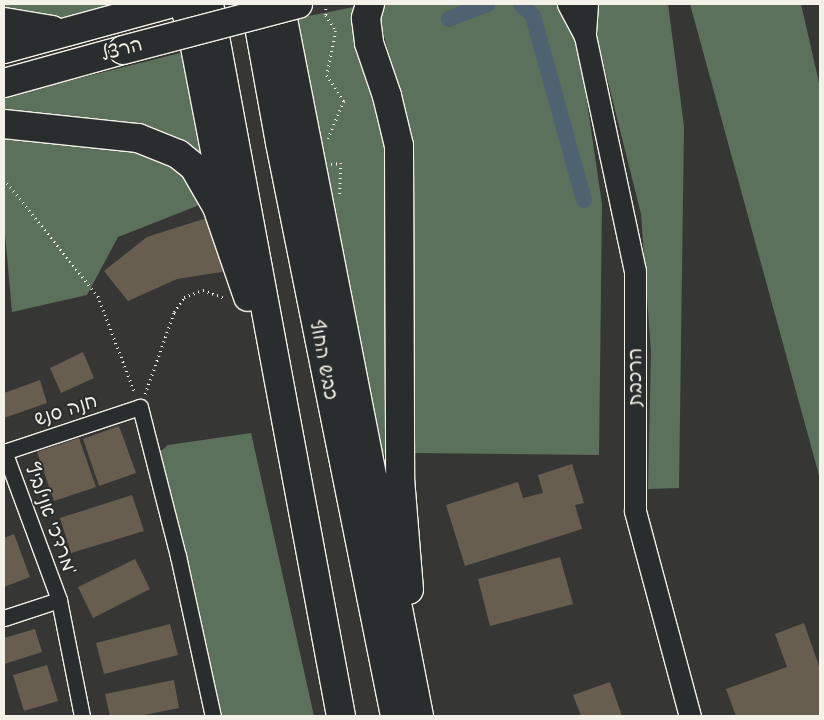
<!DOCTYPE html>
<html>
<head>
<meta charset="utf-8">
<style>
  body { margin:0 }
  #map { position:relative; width:824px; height:720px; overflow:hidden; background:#363735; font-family:"Comic Neue","Playpen Sans Hebrew",sans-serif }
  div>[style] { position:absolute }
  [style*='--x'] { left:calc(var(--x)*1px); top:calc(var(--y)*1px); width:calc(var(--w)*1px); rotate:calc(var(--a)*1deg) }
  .green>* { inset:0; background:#5c715c }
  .canal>* { height:16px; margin:-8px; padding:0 8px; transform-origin:8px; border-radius:8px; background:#4e6271 }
  .building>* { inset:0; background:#685e4f }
  .path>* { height:2.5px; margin-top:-1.25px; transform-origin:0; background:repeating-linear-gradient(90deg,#f4f1e8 0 1px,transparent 0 5px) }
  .roads { filter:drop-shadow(1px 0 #f4f1e8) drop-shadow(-1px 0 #f4f1e8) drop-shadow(0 1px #f4f1e8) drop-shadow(0 -1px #f4f1e8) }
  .street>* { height:15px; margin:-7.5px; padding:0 7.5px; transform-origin:7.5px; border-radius:7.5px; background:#2a2d2e }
  .secondary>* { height:21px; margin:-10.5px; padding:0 10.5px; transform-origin:10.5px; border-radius:10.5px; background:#2a2d2e }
  .highway>* { height:28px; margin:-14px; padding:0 14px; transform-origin:14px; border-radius:14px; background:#2a2d2e }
  .bridges { filter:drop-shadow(1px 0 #f4f1e8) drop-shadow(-1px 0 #f4f1e8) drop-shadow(0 1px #f4f1e8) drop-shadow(0 -1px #f4f1e8) }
  .highway-bridge>* { height:28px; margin:-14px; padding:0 14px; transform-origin:14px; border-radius:14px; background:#2a2d2e }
  span { translate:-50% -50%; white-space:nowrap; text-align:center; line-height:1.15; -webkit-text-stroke:4px #2a2d2e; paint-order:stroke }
  .street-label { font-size:19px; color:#f4f1e8 }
  .frame { position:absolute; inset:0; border:5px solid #f4f1e8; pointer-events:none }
</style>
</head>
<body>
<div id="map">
  <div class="green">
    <i style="clip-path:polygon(4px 4px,125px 4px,80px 18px,29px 18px,4px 12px)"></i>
    <i style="clip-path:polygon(389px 4px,557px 4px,579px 48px,602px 204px,599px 455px,412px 453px,413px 161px,408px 122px,381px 25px,382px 5px)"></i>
    <i style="clip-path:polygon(598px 4px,668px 4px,684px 126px,679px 488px,648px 489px,651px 352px,641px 214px,597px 38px)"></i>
    <i style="clip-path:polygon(690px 4px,801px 4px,820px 87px,820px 479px)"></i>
    <i style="clip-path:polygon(359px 6px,389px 168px,389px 452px,378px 456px,298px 18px)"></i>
    <i style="clip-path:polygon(184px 52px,212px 179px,200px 161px,4px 115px,4px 97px)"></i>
    <i style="clip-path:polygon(4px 137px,105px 145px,172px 159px,202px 204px,118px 237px,87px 295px,12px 312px,4px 223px)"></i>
    <i style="clip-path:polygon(251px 433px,314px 716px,208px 716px,149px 461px,168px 445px)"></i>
  </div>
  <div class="canal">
    <i style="--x:521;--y:4;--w:17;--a:45"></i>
    <i style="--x:533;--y:16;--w:191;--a:74.5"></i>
    <i style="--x:449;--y:19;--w:41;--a:-21.5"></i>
  </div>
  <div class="building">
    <i style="clip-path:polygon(213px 216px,228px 271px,177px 279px,128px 301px,104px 271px,147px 237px)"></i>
    <i style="clip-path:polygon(83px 352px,94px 378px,61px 393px,50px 368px)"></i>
    <i style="clip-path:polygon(40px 380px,47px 403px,4px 418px,4px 393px)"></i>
    <i style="clip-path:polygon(119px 426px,136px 473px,99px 486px,83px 439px)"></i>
    <i style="clip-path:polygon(79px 438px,96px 487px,54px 501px,37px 452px)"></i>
    <i style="clip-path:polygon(572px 464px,584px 503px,575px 505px,582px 529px,465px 566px,446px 505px,518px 482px,523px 498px,543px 493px,538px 475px)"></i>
    <i style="clip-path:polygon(132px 495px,144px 531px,71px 553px,60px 518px)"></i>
    <i style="clip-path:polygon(14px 534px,30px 577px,4px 587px,4px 538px)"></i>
    <i style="clip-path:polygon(560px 557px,573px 604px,490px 626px,478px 579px)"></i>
    <i style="clip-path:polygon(135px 559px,150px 589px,93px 618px,78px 587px)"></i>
    <i style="clip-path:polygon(804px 623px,820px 669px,820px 716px,736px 716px,726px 689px,787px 667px,775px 634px)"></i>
    <i style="clip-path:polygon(170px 624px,178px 655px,104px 674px,96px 643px)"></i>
    <i style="clip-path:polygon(35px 629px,42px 652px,4px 664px,4px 638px)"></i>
    <i style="clip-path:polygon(47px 665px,58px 701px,24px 711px,13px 675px)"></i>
    <i style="clip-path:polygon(174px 680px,179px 708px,139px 716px,110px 716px,105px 694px)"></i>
    <i style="clip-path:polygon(610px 682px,622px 716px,581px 716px,573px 695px)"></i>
  </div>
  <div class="path">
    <i style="--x:326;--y:4;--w:11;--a:90"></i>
    <i style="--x:326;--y:15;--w:19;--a:58"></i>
    <i style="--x:336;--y:31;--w:45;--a:101.6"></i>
    <i style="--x:327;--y:75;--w:31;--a:57"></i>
    <i style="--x:344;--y:101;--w:41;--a:112.8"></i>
    <i style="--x:331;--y:164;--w:10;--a:-6"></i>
    <i style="--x:341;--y:163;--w:34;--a:92"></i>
    <i style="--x:4;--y:179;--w:150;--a:51.2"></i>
    <i style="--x:98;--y:296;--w:104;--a:69.1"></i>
    <i style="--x:145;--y:394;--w:87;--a:-70.5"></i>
    <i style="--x:174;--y:312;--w:18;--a:-56"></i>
    <i style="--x:184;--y:297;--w:20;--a:-20"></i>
    <i style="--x:203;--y:290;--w:23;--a:20"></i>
  </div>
  <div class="roads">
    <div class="street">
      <i style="--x:4;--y:451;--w:159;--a:69.7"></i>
      <i style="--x:59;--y:600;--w:118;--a:78.8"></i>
      <i style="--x:4;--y:452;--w:143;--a:-18.3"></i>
      <i style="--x:140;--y:407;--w:154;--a:75.7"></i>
      <i style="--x:178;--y:556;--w:164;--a:77.7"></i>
      <i style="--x:4;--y:618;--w:58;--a:-18.1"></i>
    </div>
    <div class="secondary">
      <i style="--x:568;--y:4;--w:36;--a:62"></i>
      <i style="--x:587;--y:4;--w:32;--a:94"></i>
      <i style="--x:585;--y:36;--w:240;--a:78"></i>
      <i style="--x:635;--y:271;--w:240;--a:90"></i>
      <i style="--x:635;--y:511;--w:212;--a:75"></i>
    </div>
    <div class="highway">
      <i style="--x:183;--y:4;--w:23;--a:70"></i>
      <i style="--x:191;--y:26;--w:185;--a:79.1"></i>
      <i style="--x:209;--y:4;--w:724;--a:79.5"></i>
      <i style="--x:255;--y:4;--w:141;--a:79.8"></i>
      <i style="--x:280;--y:143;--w:584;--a:78.65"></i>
      <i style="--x:280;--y:4;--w:725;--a:78.95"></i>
      <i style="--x:370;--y:4;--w:15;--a:106"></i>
      <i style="--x:366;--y:18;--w:25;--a:83"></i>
      <i style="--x:369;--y:43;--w:56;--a:71.2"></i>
      <i style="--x:387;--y:96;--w:51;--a:76.5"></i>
      <i style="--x:399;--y:146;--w:332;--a:89.8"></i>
      <i style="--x:400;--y:478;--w:112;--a:85.4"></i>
      <i style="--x:4;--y:22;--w:49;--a:9.5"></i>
      <i style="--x:4;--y:49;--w:170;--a:-15.3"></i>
      <i style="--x:4;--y:83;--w:123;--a:-15.5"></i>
      <i style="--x:4;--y:124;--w:135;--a:6"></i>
      <i style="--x:138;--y:138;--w:43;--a:21.8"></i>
      <i style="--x:178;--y:154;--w:21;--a:39"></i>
      <i style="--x:194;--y:167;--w:46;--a:60.1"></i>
      <i style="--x:217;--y:207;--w:95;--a:71"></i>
    </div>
  </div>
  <div class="bridges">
    <div class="highway-bridge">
      <i style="--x:123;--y:50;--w:181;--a:-14.7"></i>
    </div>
  </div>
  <div class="street-label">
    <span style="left:122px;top:50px;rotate:-15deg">הרצל</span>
    <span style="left:323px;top:360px;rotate:79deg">כביש החוף</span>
    <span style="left:636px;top:377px;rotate:-90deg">הרכבת</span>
    <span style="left:66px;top:411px;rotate:-18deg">חנה סנש</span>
    <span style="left:50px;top:519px;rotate:70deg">מרדכי אנילביץ'</span>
  </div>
  <div class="frame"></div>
</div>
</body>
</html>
